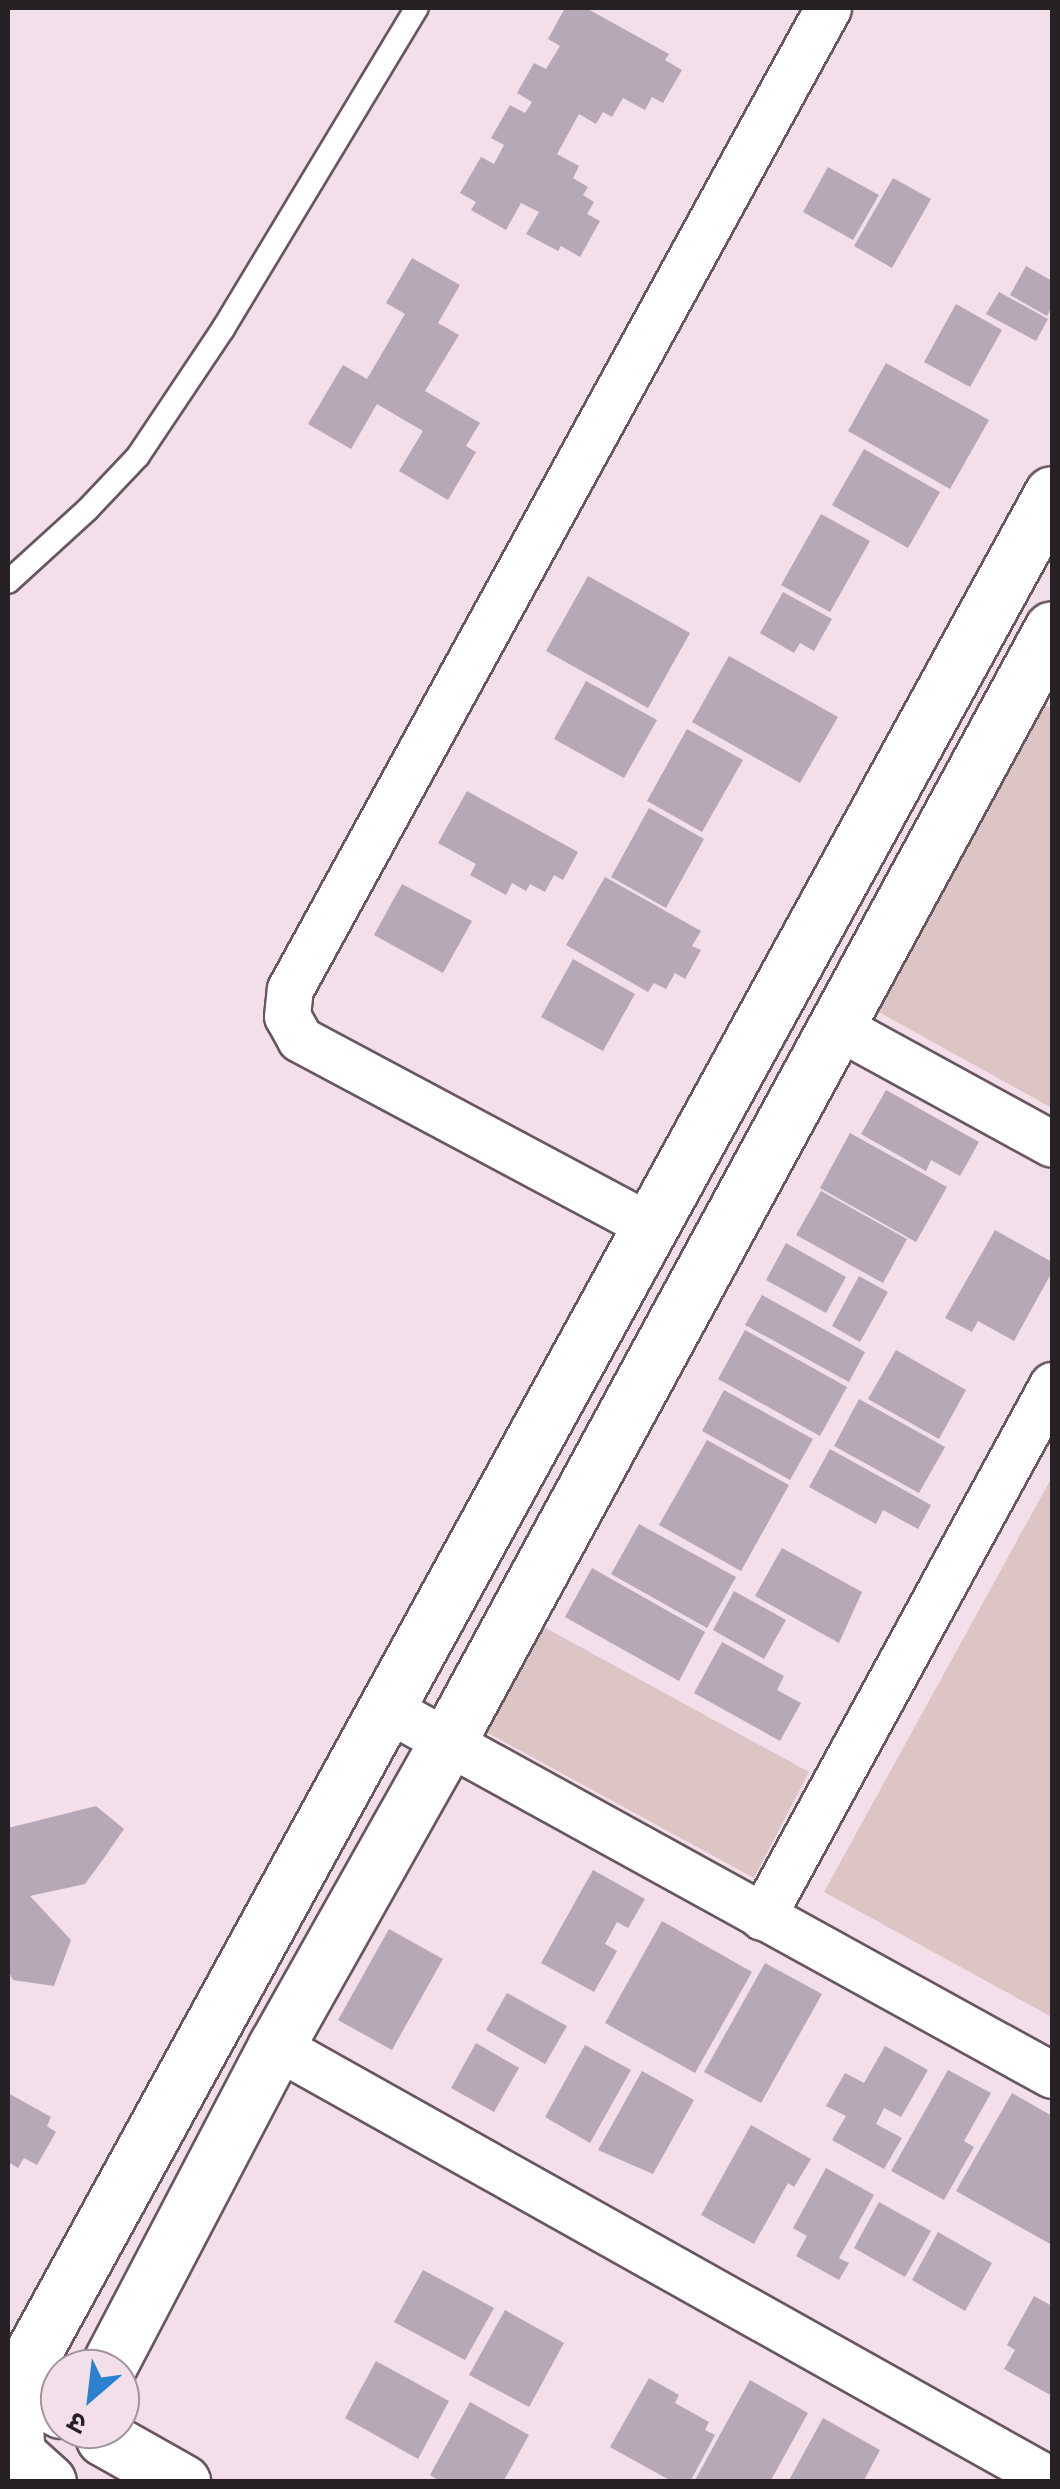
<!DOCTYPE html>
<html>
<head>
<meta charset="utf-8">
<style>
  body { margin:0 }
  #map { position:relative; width:1060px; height:2489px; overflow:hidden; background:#f3dfea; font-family:"Asap Condensed","Noto Sans Devanagari",sans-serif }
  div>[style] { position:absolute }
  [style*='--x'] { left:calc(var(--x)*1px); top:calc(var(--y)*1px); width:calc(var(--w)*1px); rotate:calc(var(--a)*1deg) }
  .green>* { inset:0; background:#dcc5c4 }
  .building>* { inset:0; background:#b6a8b6 }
  .roads { filter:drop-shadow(2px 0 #675760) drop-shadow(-2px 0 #675760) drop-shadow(0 2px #675760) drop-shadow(0 -2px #675760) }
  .service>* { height:22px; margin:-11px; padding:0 11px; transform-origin:11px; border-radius:11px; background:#fff }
  .minor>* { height:45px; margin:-22.5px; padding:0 22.5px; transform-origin:22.5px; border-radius:22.5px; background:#fff }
  .tertiary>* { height:55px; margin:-27.5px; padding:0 27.5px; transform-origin:27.5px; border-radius:27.5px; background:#fff }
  span { translate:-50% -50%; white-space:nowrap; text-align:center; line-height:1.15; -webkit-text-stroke:8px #f3dfea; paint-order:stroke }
  .frame { position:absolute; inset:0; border:10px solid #272024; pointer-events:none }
  .north { position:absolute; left:40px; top:2349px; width:100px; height:100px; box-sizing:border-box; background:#f3dfea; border:2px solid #a1939b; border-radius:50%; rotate:208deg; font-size:28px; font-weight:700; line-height:40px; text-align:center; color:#272024 }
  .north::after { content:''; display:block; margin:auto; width:35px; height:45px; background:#2c81cf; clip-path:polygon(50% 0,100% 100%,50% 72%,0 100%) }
</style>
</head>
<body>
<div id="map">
  <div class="green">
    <i style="clip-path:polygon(1044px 704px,1052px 709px,1052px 1108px,875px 1010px)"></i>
    <i style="clip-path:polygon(1052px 1477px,1052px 2012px,1050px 2016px,824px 1892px)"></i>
    <i style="clip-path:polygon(544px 1627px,809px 1772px,754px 1878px,486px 1732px)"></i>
  </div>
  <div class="building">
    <i style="clip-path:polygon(565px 8px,586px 8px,669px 54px,665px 60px,682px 70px,663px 103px,652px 97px,645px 110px,623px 98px,612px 117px,603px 112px,596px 124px,579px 114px,557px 154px,579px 166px,573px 178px,588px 187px,583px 195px,594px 202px,587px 214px,600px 221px,580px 257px,561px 246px,558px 251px,526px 234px,539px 212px,521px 203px,506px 230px,471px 210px,476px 202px,460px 193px,481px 157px,494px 164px,504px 145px,491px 138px,510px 105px,525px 113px,532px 102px,517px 93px,534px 63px,546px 69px,560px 46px,548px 39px)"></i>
    <i style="clip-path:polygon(828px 167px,879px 195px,853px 240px,803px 212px)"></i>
    <i style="clip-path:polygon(893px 178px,931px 199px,892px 268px,854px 246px)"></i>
    <i style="clip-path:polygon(412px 258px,460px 285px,438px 323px,459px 335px,425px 391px,480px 423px,466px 446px,476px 452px,448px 500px,399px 471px,423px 431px,377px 404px,351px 449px,308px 424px,343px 365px,367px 379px,405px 314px,386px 303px)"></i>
    <i style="clip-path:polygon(1026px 266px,1052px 281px,1052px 306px,1047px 316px,1010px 295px)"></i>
    <i style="clip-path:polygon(999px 292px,1048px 319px,1036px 341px,986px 314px)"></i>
    <i style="clip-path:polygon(956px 304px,1002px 330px,970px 387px,924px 362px)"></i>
    <i style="clip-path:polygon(886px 363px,989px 420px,950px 489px,848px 431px)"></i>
    <i style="clip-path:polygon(864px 449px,940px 492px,908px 548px,832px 505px)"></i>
    <i style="clip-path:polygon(821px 514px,870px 541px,830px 612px,781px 585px)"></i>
    <i style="clip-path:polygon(588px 576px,690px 633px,648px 708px,546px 651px)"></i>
    <i style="clip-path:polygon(783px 592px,832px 619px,814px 651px,800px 643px,794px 653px,760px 633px)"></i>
    <i style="clip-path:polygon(729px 656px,838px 717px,800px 783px,692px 722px)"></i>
    <i style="clip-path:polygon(586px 681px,657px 720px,624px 778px,554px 739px)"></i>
    <i style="clip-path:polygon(687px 729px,743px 760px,702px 832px,647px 801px)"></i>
    <i style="clip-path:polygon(467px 791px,578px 852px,563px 880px,554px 875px,545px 892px,530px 884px,526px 891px,512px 883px,506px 895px,470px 875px,476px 864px,438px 843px)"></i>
    <i style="clip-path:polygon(649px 808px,704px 839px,666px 908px,611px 877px)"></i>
    <i style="clip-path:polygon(605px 877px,701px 931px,692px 946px,701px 950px,685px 979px,675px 973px,666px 989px,654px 983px,648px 992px,566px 945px)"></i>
    <i style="clip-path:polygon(402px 884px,472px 921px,443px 973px,374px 935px)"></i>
    <i style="clip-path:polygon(573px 959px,635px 994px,603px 1051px,541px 1017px)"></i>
    <i style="clip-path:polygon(886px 1090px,979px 1142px,960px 1176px,931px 1160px,926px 1171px,861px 1134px)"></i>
    <i style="clip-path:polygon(850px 1133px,947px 1187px,916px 1242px,820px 1188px)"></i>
    <i style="clip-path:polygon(821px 1191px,907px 1239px,883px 1283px,796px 1235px)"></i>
    <i style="clip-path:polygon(995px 1230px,1052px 1262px,1052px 1272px,1014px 1341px,978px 1321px,972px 1332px,945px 1318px)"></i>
    <i style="clip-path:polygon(786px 1243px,846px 1277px,826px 1313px,766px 1280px)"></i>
    <i style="clip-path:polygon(859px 1276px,888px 1292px,860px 1342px,832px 1326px)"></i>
    <i style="clip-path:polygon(762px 1295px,865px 1352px,849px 1382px,745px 1325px)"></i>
    <i style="clip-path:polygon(745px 1330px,847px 1387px,820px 1436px,718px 1379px)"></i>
    <i style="clip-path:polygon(896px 1350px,966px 1390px,939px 1439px,868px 1399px)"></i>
    <i style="clip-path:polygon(724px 1390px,813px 1439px,790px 1480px,702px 1431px)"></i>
    <i style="clip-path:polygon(859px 1399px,945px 1447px,919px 1493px,834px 1446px)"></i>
    <i style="clip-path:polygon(707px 1440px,789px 1485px,741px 1571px,659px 1525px)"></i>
    <i style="clip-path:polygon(830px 1449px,931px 1505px,918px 1529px,883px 1510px,876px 1524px,809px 1487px)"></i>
    <i style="clip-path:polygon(639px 1524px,736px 1577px,707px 1628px,611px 1574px)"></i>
    <i style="clip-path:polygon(782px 1548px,862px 1592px,839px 1643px,755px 1596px)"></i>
    <i style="clip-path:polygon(592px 1568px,705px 1632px,679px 1681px,565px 1617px)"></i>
    <i style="clip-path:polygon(734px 1591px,786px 1620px,764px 1659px,713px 1630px)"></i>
    <i style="clip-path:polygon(722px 1642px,784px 1676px,777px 1690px,801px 1703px,780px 1741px,694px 1693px)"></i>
    <i style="clip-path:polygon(96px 1806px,124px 1829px,104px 1858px,85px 1884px,30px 1896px,71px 1940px,54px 1986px,13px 1980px,8px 1970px,8px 1828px)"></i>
    <i style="clip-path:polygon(593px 1870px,645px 1899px,628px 1928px,617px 1922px,605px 1944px,617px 1951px,594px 1992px,541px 1963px)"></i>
    <i style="clip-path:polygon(662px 1921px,752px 1972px,695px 2073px,605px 2023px)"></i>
    <i style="clip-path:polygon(389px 1929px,443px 1959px,392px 2050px,338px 2020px)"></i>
    <i style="clip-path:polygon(765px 1963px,822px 1994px,761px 2103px,704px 2072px)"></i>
    <i style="clip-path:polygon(507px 1993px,567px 2026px,545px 2064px,486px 2030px)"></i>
    <i style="clip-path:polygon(476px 2043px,519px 2068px,494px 2112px,451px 2088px)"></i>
    <i style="clip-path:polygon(585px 2045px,631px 2070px,590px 2143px,545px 2117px)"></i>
    <i style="clip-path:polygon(885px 2046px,928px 2070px,901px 2117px,884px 2108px,876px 2124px,902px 2138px,884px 2169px,832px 2140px,846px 2116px,826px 2106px,845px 2073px,864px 2083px)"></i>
    <i style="clip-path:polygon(948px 2070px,991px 2093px,964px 2141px,974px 2147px,944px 2200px,891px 2171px)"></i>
    <i style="clip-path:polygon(642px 2071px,694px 2100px,653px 2174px,598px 2150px)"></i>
    <i style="clip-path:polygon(8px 2093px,51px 2117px,47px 2126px,56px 2132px,37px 2165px,24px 2158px,18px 2168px,8px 2162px)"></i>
    <i style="clip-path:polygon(1012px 2093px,1052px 2116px,1052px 2245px,956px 2191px)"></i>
    <i style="clip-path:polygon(751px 2125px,811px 2159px,794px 2187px,788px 2183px,754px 2244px,701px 2215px)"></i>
    <i style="clip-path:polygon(826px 2168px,874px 2195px,839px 2258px,849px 2263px,839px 2280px,796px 2256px,807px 2236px,793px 2228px)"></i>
    <i style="clip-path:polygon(879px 2202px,931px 2231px,905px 2277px,854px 2248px)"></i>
    <i style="clip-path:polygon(938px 2232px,992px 2263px,965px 2311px,912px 2280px)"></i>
    <i style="clip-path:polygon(423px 2270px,494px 2308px,465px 2360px,394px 2322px)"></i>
    <i style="clip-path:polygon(1034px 2296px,1052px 2306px,1052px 2396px,1004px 2369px,1015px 2350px,1007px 2345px)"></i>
    <i style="clip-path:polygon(505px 2310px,564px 2343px,529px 2407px,469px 2375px)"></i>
    <i style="clip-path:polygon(376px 2361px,449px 2401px,418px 2459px,345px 2418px)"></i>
    <i style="clip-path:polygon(649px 2378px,679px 2395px,675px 2403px,709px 2422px,705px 2430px,715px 2435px,690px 2482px,673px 2482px,610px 2447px)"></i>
    <i style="clip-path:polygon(750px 2380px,808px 2413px,770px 2482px,694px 2482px)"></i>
    <i style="clip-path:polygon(470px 2402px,529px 2435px,503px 2482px,441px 2482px,430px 2475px)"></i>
    <i style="clip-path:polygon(823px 2418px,880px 2450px,863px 2482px,788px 2482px)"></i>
  </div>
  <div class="roads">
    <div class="service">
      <i style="--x:8;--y:582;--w:107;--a:-42.3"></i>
      <i style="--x:87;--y:510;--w:74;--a:-46.6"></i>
      <i style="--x:138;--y:456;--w:153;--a:-56.2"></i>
      <i style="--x:223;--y:329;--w:375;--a:-58.9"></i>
    </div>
    <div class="minor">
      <i style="--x:835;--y:1025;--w:247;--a:28.7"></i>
      <i style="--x:650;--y:1226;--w:397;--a:-151.9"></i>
      <i style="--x:300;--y:1039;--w:26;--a:-119"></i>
      <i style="--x:287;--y:1016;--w:27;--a:-84"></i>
      <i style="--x:290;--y:989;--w:1119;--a:-61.26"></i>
      <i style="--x:386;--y:1708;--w:760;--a:28.86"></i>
      <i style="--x:762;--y:1917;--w:606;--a:-61.4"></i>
      <i style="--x:276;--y:2046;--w:890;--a:29.27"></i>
      <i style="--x:8;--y:2389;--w:58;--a:26.6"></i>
    </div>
    <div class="tertiary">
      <i style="--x:107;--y:2369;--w:365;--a:-62.4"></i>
      <i style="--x:276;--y:2046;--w:350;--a:-60.6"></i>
      <i style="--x:448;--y:1741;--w:1265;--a:-61.49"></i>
      <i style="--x:100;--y:2429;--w:10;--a:66"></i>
      <i style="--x:104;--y:2438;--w:90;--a:29.4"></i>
      <i style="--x:48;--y:2482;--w:42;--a:-137.9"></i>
      <i style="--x:17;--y:2454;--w:63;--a:-94.5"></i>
      <i style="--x:12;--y:2391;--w:2163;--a:-61.27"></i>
    </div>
  </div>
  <div class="frame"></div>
  <div class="north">उ</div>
</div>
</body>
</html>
